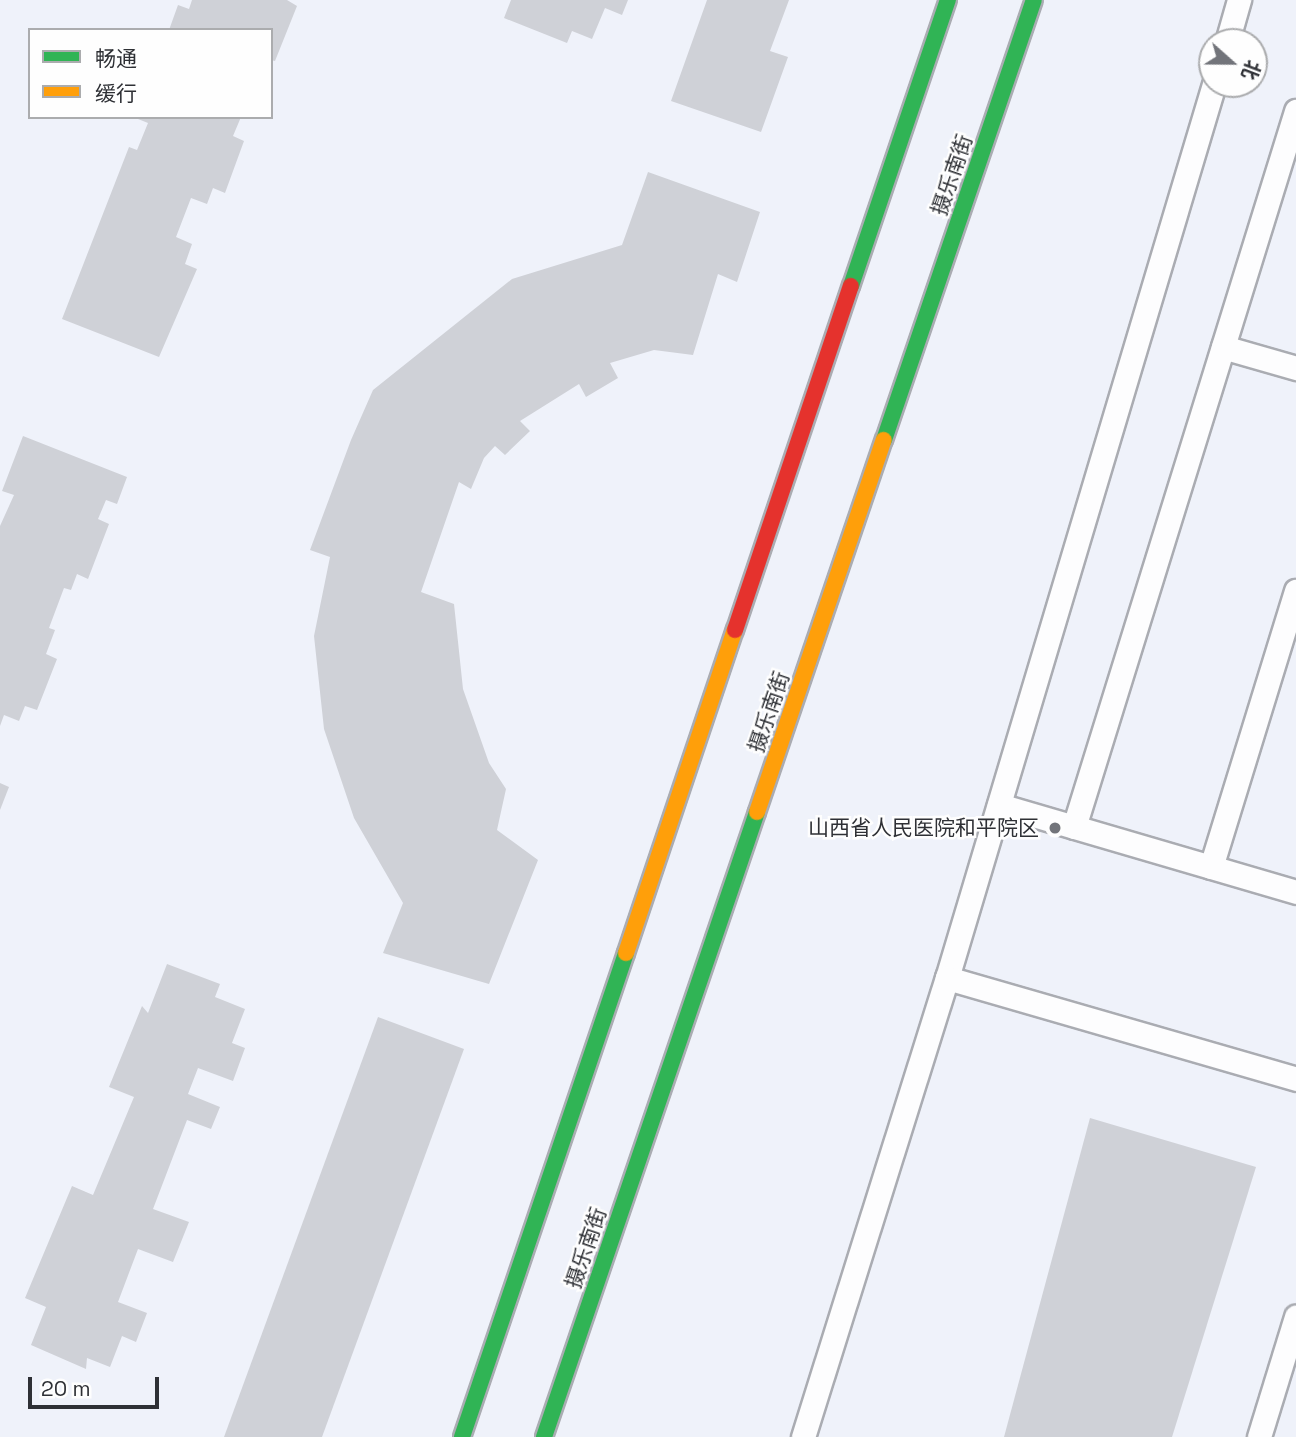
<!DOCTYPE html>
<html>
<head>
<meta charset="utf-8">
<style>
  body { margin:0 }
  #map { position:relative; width:1296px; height:1437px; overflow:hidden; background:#eff2fa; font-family:"Space Grotesk","Noto Sans SC",sans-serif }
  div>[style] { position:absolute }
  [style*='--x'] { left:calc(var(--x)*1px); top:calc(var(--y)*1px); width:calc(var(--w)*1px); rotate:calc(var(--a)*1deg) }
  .building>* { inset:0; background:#cfd1d7 }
  .roads { filter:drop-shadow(2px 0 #aaacb2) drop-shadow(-2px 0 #aaacb2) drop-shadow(0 2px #aaacb2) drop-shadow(0 -2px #aaacb2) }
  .lane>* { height:23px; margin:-11.5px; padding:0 11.5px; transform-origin:11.5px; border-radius:11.5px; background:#fdfdfe }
  .fast>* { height:16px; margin:-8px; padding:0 8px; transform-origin:8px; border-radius:8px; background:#30b455 }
  .slow>* { height:16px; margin:-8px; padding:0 8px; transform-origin:8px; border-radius:8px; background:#ff9f0a }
  .jam>* { height:16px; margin:-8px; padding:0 8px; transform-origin:8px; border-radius:8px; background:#e5322d }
  .dots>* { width:19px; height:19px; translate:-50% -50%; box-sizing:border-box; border:4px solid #fefefe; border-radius:50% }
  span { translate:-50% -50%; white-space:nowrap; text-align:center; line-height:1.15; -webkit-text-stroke:5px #fefefe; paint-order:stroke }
  .street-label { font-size:21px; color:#2e3035 }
  .poi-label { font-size:21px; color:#2e3035 }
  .right { translate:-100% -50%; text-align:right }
  .legend { position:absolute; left:28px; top:28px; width:245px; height:91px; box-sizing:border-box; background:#fefefe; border:2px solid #abacae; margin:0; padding:9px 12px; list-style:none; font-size:21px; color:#2e3035 }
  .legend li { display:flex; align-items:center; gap:14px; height:35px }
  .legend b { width:35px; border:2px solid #abacae }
  .north { position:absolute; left:1198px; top:28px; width:70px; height:70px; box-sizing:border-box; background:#fefefe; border:2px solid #abacae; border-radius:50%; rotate:111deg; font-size:19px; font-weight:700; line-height:28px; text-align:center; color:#2e3035 }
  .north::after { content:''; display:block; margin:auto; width:24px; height:32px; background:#72747a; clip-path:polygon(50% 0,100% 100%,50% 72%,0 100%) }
  .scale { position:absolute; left:28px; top:1377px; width:131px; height:32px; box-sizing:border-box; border:4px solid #2e3035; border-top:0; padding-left:9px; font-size:21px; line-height:24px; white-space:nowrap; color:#2e3035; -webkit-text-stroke:5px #fefefe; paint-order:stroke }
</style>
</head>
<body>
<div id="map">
  <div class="building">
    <i style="clip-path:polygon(192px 0,287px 0,297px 6px,275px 61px,271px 60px,271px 30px,169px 30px,178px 5px,189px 9px)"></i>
    <i style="clip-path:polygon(511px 0,628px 0,622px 15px,605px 8px,592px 39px,572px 31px,567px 43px,504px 18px)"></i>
    <i style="clip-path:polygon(707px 0,789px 0,770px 51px,788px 57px,761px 132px,671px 101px)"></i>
    <i style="clip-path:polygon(133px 117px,241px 117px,233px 136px,244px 141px,225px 193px,213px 188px,207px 204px,191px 198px,176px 237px,192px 244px,185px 264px,197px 269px,159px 357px,62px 319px,129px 147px,137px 150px,148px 123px)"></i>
    <i style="clip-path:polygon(648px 172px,760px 212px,737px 282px,718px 274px,693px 355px,654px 350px,610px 363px,618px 378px,586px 397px,579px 384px,520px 421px,530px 431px,505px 455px,495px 446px,484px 458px,471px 489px,459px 482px,421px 592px,454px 604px,463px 689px,489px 763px,506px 789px,497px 830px,538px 860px,489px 984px,383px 953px,403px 903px,354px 818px,324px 729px,314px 636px,330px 557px,310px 550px,351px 440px,373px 390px,512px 279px,622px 245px)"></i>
    <i style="clip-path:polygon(23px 436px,127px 477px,117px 504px,106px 500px,98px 519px,109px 524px,88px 579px,77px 574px,71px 590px,64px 588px,49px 628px,55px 630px,46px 654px,57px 659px,37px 710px,25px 706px,19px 721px,4px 715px,0 726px,0 526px,14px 495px,2px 491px)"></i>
    <i style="clip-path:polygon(0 783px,9px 787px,0 810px)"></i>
    <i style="clip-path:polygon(167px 964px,220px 984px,215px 997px,245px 1009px,232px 1043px,245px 1048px,233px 1081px,198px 1068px,188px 1094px,220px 1107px,211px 1129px,187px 1120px,153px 1209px,189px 1222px,173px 1262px,138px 1249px,118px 1302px,147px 1313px,136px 1342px,122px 1336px,110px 1367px,87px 1358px,86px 1369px,31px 1345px,46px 1307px,25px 1298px,72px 1186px,93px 1195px,134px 1097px,109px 1087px,142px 1006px,148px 1013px)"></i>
    <i style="clip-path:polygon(378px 1017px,464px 1049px,322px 1437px,224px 1437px)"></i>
    <i style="clip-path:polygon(1090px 1118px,1256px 1167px,1172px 1437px,1004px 1437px)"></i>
  </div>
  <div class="roads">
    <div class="lane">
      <i style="--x:1227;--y:42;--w:44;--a:-74.1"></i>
      <i style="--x:1223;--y:347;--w:76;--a:16"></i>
      <i style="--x:999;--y:805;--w:309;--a:16.3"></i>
      <i style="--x:1074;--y:827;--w:750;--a:-72.77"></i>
      <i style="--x:1211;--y:867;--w:289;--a:-72.9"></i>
      <i style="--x:947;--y:978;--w:933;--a:-73.37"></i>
      <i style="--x:803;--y:1437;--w:481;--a:-72.6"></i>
      <i style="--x:947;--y:978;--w:363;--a:16.1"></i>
      <i style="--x:1259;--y:1437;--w:126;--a:-72.9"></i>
    </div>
    <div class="fast">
      <i style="--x:851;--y:286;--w:302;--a:-71.3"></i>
      <i style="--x:884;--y:440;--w:465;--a:-71.2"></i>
      <i style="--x:462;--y:1437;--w:511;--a:-71.28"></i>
      <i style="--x:544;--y:1437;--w:660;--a:-71.18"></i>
    </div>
    <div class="slow">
      <i style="--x:757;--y:812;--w:393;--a:-71.2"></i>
      <i style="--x:626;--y:953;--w:341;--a:-71.4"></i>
    </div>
    <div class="jam">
      <i style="--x:735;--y:630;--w:363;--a:-71.4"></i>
    </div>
  </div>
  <div class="dots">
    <i style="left:1055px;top:828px;background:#72747a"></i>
  </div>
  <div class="street-label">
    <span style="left:952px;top:175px;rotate:-71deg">摄乐南街</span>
    <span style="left:769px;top:712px;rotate:-71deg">摄乐南街</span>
    <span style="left:586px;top:1248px;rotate:-71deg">摄乐南街</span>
  </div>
  <div class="poi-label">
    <span class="right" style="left:1039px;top:828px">山西省人民医院和平院区</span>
  </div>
  <ul class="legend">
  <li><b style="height:9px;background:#30b455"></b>畅通</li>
  <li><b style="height:9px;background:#ff9f0a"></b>缓行</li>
  </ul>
  <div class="north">北</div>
  <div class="scale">20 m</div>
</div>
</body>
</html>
